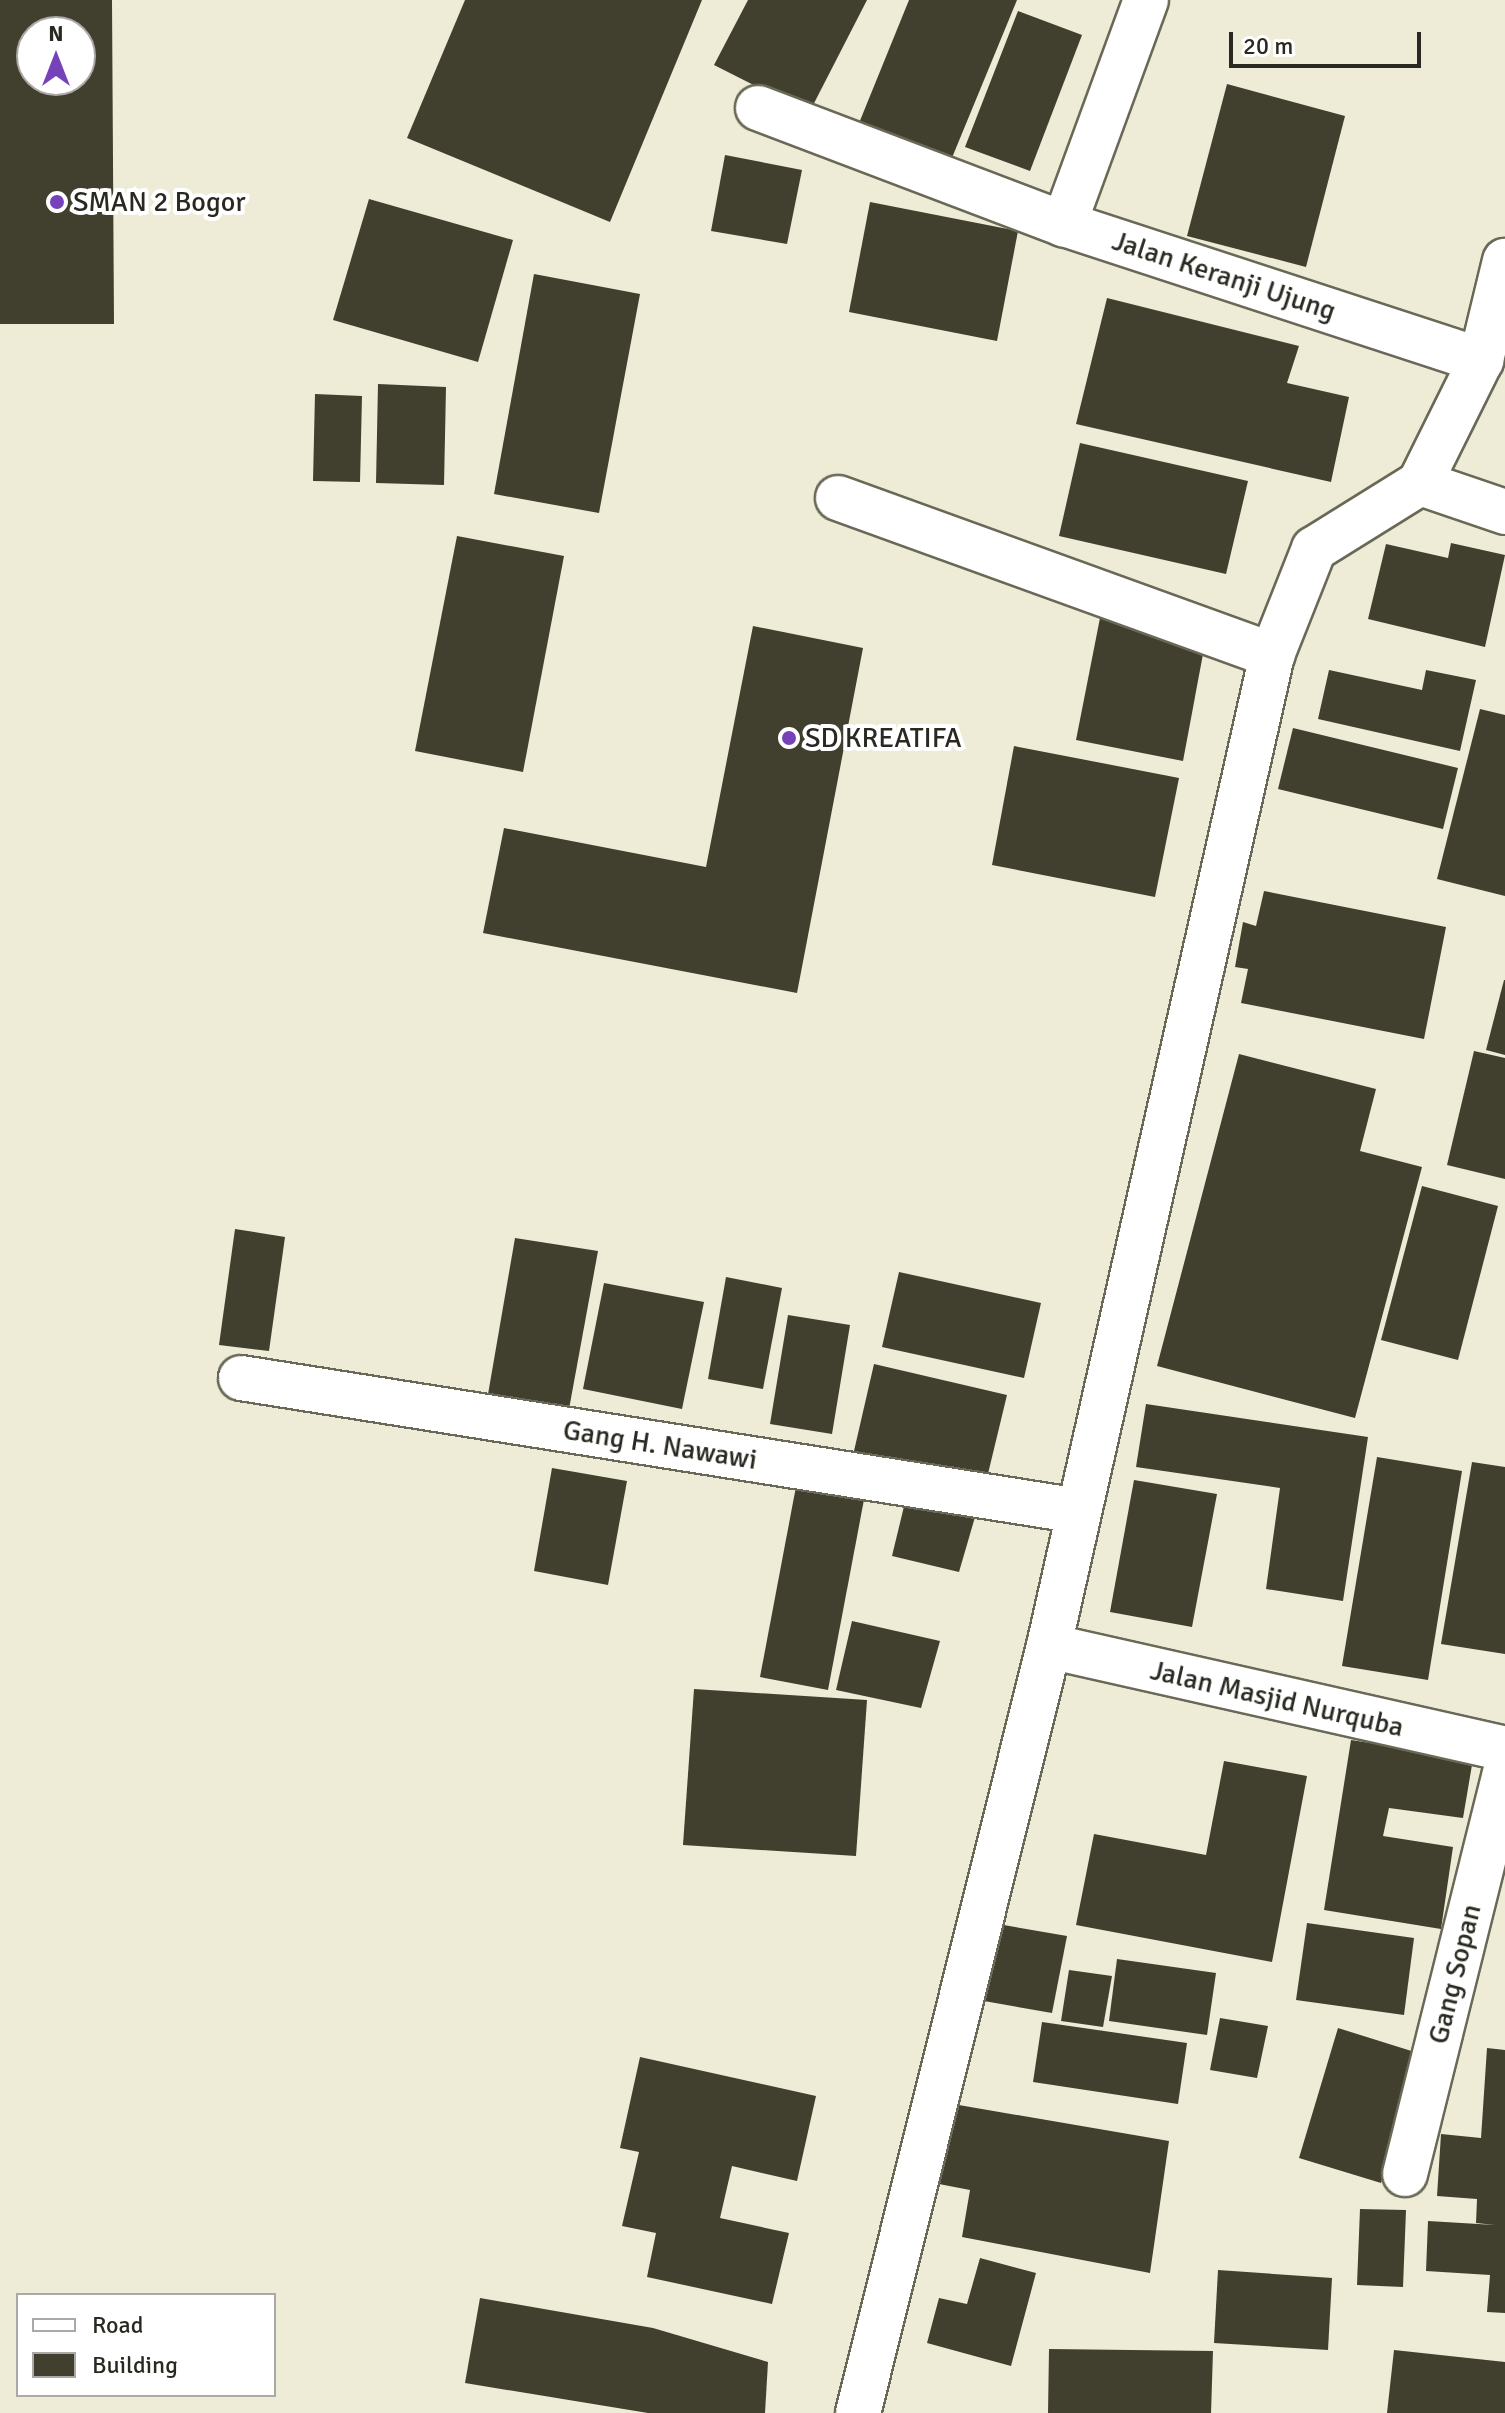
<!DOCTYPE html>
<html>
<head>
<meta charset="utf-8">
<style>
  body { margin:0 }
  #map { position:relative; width:1505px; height:2413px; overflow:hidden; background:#eeecd7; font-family:Signika,sans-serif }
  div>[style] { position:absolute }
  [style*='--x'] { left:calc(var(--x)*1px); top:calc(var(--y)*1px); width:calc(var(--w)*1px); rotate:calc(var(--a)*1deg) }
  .building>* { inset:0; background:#413f2e }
  .roads { filter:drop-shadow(2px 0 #6a6856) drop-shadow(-2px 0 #6a6856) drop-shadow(0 2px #6a6856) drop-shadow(0 -2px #6a6856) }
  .street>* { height:44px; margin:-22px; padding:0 22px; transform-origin:22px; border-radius:22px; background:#fff }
  .dots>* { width:22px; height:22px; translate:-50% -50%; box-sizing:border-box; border:4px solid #fff; border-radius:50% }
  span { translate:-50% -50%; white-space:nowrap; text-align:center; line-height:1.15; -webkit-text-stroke:8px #fff; paint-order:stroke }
  .poi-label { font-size:28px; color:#2a2921 }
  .left { translate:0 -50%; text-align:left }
  .street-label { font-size:28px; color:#2a2921 }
  .legend { position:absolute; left:16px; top:2293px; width:260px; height:104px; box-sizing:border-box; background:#fff; border:2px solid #aaa9a6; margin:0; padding:10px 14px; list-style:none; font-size:24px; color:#2a2921 }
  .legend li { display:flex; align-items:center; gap:16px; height:40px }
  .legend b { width:40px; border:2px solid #aaa9a6 }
  .north { position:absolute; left:16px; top:16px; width:80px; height:80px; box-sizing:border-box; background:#fff; border:2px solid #aaa9a6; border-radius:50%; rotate:0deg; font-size:22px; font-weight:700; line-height:32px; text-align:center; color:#2a2921 }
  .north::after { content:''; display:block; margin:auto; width:28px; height:36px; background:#7542b9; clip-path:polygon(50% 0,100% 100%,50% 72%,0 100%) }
  .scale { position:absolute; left:1229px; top:32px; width:192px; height:36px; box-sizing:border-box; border:4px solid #2a2921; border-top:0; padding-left:10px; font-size:24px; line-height:28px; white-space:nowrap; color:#2a2921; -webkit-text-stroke:6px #fff; paint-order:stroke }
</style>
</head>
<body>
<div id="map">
  <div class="building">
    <i style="clip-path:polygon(evenodd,0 0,112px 0,114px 324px,0 324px,0 0,32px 32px,80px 32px,80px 80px,32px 80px,32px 32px)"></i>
    <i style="clip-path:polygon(465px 0,702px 0,610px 222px,407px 138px)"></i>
    <i style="clip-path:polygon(748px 0,867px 0,809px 113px,714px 65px)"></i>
    <i style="clip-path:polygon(909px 0,1017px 0,949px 165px,857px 128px)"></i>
    <i style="clip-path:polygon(1018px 11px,1082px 35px,1030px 171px,965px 147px)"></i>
    <i style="clip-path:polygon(1227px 84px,1345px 116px,1306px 267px,1187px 236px)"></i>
    <i style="clip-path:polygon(725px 155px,802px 170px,787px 244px,711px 231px)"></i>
    <i style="clip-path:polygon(369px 199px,513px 240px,478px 362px,333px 320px)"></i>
    <i style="clip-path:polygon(870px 202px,1018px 231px,997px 341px,849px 312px)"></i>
    <i style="clip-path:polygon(534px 274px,640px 294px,599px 513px,494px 494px)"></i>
    <i style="clip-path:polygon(1107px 298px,1299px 346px,1287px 383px,1349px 397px,1331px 482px,1076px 424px)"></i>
    <i style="clip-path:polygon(378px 384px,446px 387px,444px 485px,376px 483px)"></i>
    <i style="clip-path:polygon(315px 394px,362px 396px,360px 482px,313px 481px)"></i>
    <i style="clip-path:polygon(1080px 443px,1248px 481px,1226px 574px,1059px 536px)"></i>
    <i style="clip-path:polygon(457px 536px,564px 556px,523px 772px,415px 751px)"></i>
    <i style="clip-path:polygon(1451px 543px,1505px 555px,1485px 647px,1368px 619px,1386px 544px,1448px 558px)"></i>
    <i style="clip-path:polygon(1100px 618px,1206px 638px,1183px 761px,1076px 740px)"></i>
    <i style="clip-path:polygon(753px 626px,863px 648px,797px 993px,483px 933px,504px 828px,706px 867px)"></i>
    <i style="clip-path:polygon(1329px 670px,1422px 690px,1426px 670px,1476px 680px,1460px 751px,1318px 719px)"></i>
    <i style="clip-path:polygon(1480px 709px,1505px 715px,1505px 896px,1437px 879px)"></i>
    <i style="clip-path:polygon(1293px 728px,1458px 768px,1443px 829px,1278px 789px)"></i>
    <i style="clip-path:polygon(1014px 746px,1179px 778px,1155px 897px,992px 865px)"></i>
    <i style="clip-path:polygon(1264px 891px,1446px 927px,1424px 1039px,1241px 1003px,1248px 969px,1235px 967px,1243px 922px,1256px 926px)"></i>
    <i style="clip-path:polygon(1504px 980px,1505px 980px,1505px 1055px,1486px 1050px)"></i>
    <i style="clip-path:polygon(1474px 1051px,1505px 1058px,1505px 1179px,1447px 1165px)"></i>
    <i style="clip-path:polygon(1239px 1054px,1376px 1089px,1360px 1151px,1422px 1167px,1355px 1418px,1157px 1366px)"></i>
    <i style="clip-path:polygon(1422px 1186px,1498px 1206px,1458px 1360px,1381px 1340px)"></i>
    <i style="clip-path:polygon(235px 1229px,285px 1237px,269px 1351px,219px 1345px)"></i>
    <i style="clip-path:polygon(515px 1238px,598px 1251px,567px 1420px,486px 1406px)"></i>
    <i style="clip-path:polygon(899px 1272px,1041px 1303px,1024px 1378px,882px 1347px)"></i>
    <i style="clip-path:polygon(726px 1277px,782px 1288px,763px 1389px,708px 1379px)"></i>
    <i style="clip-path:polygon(604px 1283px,704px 1302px,682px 1409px,583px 1389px)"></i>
    <i style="clip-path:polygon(788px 1315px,850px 1325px,832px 1434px,770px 1424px)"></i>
    <i style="clip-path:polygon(874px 1364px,1007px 1395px,986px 1482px,854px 1451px)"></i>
    <i style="clip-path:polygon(1146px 1404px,1368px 1437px,1343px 1601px,1266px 1589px,1280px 1488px,1136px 1467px)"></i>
    <i style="clip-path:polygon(1377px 1457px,1462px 1471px,1428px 1680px,1342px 1666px)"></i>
    <i style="clip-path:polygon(1472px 1462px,1505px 1467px,1505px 1654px,1441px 1644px)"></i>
    <i style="clip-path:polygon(552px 1468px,627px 1481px,608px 1585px,534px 1571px)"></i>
    <i style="clip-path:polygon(798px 1476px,866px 1489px,828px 1690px,760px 1677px)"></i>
    <i style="clip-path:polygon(1134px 1480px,1217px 1494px,1192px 1627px,1110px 1612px)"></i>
    <i style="clip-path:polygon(907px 1494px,975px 1517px,959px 1572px,892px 1556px)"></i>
    <i style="clip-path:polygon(852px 1621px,940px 1641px,921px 1708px,836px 1690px)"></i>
    <i style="clip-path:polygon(694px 1689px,867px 1700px,856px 1856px,683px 1845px)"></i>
    <i style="clip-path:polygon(1351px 1740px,1473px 1759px,1463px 1818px,1389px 1808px,1383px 1836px,1453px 1847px,1441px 1929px,1324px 1910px)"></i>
    <i style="clip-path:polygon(1224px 1761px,1307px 1776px,1272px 1962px,1076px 1925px,1094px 1834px,1206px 1855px)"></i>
    <i style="clip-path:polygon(1307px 1923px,1414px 1938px,1404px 2015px,1296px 2000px)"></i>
    <i style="clip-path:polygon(998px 1924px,1067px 1936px,1052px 2013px,984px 2001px)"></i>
    <i style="clip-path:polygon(1117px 1959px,1216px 1973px,1207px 2035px,1109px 2021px)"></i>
    <i style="clip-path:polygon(1069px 1970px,1112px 1976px,1103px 2027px,1061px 2021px)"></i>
    <i style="clip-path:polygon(1220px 2018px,1268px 2026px,1257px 2078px,1210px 2070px)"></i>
    <i style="clip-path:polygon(1042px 2022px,1187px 2043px,1178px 2104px,1033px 2082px)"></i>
    <i style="clip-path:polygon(1338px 2028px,1421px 2054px,1381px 2183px,1299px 2158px)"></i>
    <i style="clip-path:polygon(1487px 2048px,1505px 2050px,1505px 2313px,1487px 2312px,1490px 2275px,1426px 2271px,1428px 2221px,1495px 2225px,1476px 2223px,1477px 2199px,1437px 2196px,1441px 2134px,1481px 2138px)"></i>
    <i style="clip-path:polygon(640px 2057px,816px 2096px,797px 2181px,732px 2166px,720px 2218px,789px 2233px,772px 2304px,647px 2277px,656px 2233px,622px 2226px,639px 2152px,620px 2148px)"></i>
    <i style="clip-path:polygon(953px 2104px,1169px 2141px,1150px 2273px,962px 2237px,970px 2190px,939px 2184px)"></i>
    <i style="clip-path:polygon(1360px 2209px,1406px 2210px,1403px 2287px,1357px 2285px)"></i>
    <i style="clip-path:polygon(980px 2258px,1036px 2273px,1011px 2366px,927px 2343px,939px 2298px,967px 2304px)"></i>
    <i style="clip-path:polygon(1218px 2270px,1332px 2278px,1328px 2350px,1214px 2343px)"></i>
    <i style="clip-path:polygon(480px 2298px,653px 2328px,768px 2362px,765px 2413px,648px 2413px,465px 2383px)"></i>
    <i style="clip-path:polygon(1049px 2349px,1213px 2351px,1211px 2413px,1048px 2413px)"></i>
    <i style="clip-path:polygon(1394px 2350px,1505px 2362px,1505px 2413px,1387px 2413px)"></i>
  </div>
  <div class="roads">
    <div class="street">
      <i style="--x:1146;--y:0;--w:239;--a:110.1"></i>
      <i style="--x:1064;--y:224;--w:439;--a:18.1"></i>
      <i style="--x:1481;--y:360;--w:137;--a:116.4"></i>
      <i style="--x:758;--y:108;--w:327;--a:20.8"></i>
      <i style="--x:1481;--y:360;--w:102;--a:-76.4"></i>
      <i style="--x:1420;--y:483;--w:90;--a:18.8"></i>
      <i style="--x:838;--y:498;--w:462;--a:19.9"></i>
      <i style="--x:241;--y:1378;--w:848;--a:9.02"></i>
      <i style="--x:1049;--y:1646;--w:467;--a:12.7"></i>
      <i style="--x:1405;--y:2174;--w:413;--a:-76"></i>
      <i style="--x:858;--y:2413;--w:790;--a:-76.02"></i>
      <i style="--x:1049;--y:1646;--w:1016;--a:-77.32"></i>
      <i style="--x:1272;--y:655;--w:114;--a:-68.4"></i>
      <i style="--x:1314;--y:549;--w:125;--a:-31.9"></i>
    </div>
  </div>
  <div class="dots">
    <i style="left:57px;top:202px;background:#7542b9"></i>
    <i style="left:789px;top:738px;background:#7542b9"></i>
  </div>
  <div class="poi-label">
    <span class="left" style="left:73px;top:202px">SMAN 2 Bogor</span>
    <span class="left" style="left:805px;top:738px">SD KREATIFA</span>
  </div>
  <div class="street-label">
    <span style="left:1224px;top:276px;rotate:18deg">Jalan Keranji Ujung</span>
    <span style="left:660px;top:1445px;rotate:9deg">Gang H. Nawawi</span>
    <span style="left:1277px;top:1699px;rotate:13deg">Jalan Masjid Nurquba</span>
    <span style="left:1455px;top:1974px;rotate:-76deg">Gang Sopan</span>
  </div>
  <ul class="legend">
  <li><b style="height:10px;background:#fff"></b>Road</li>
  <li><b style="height:22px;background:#413f2e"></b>Building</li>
  </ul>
  <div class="north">N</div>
  <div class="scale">20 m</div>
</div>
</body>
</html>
